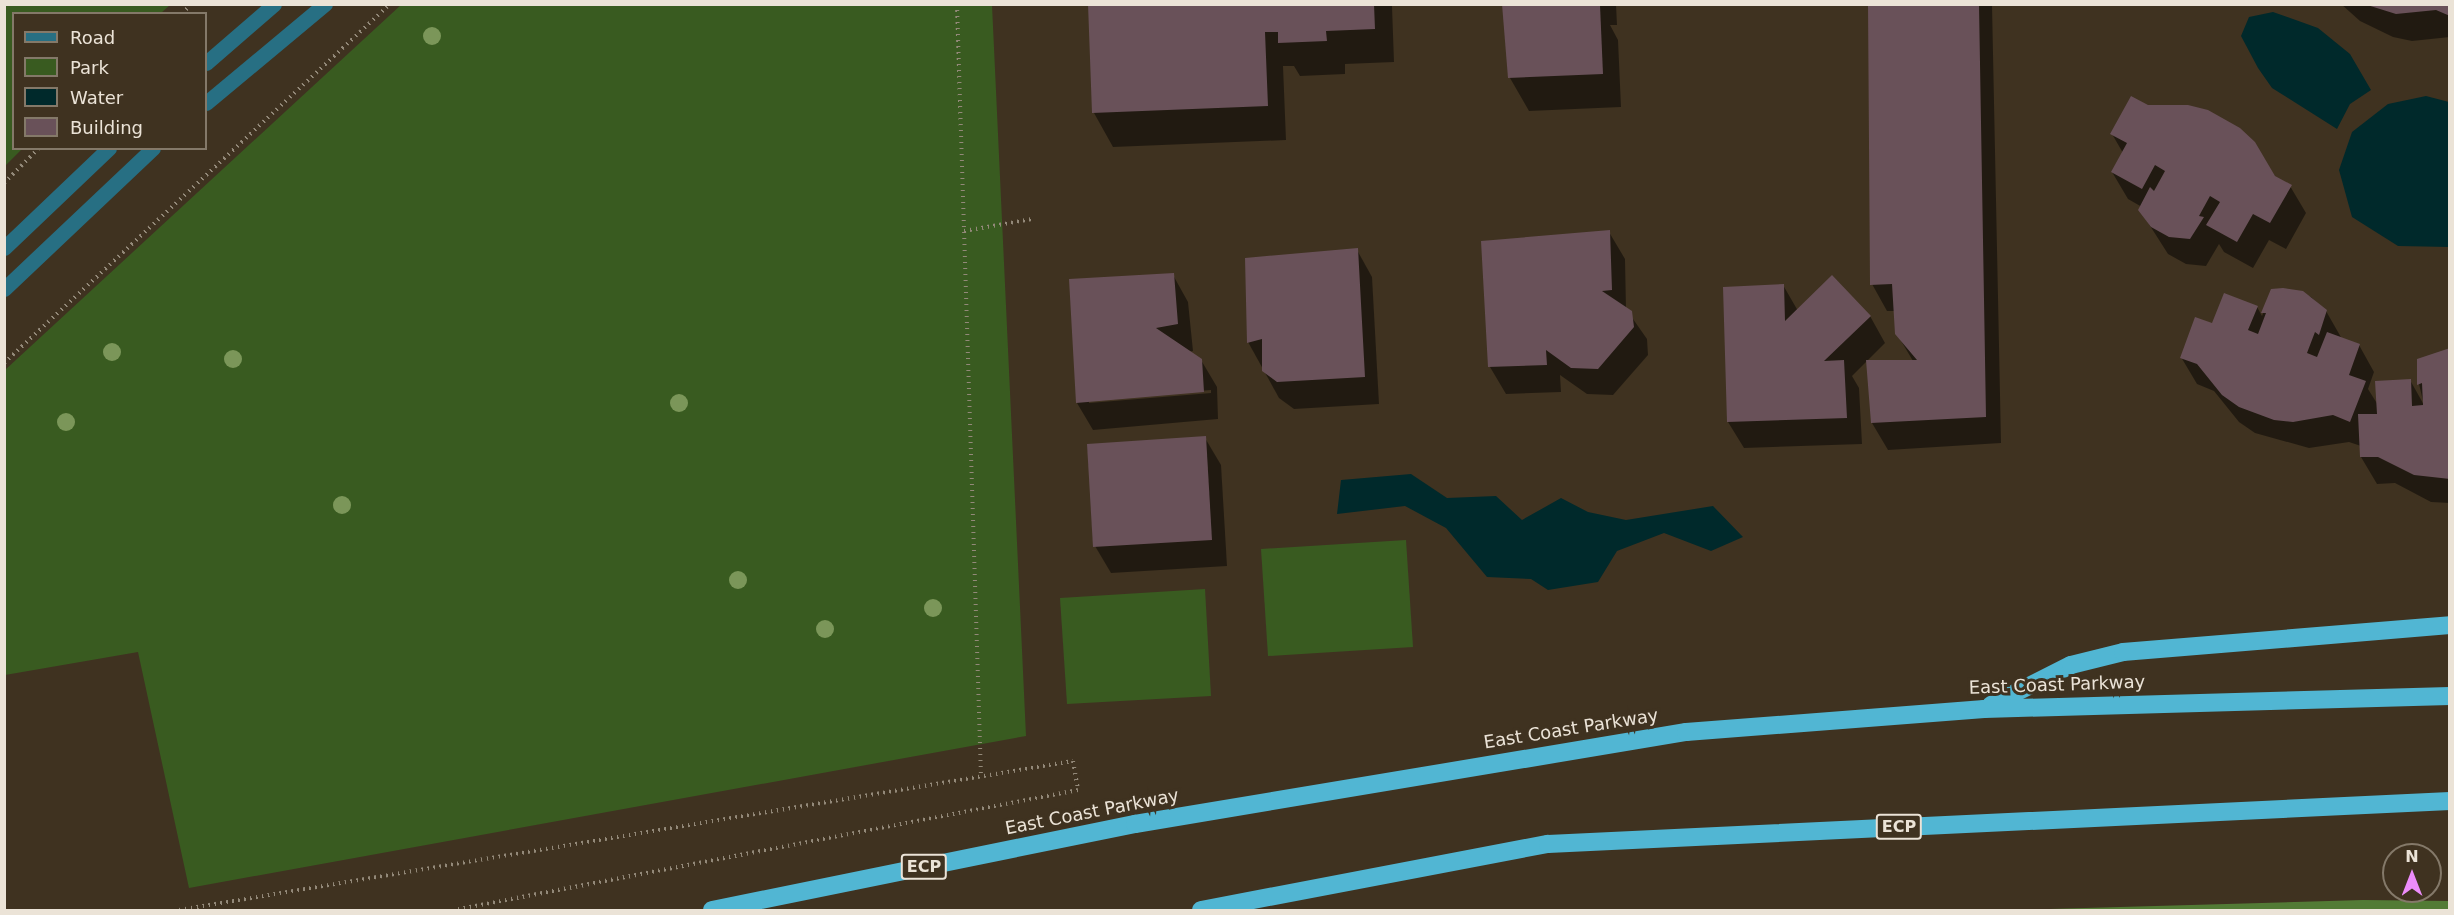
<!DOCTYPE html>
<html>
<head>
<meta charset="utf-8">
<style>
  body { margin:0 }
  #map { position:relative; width:2454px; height:915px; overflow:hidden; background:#3f3220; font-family:"DejaVu Sans",sans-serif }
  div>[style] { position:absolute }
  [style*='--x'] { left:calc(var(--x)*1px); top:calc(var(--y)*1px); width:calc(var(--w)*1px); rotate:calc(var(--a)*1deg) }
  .green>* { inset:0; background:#395b20 }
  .forest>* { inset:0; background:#527b35 }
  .water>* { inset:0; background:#00292b }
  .shadow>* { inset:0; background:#0007 }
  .building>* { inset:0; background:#695159 }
  .path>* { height:4px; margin-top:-2px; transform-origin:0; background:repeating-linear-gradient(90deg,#938979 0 1.5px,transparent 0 6px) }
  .tertiary>* { height:15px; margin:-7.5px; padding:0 7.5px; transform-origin:7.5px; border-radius:7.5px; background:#276f83 }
  .motorway>* { height:18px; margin:-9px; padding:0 9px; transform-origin:9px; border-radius:9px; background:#51b6d3 }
  .trees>* { width:18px; height:18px; margin:-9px; border-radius:50%; background:#7b9659 }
  span { translate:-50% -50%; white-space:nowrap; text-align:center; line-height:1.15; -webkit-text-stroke:6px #3f3220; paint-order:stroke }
  .shield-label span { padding:2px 4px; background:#3f3220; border:2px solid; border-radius:4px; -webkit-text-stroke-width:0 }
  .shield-label { font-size:16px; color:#ebe3d7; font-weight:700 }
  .street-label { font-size:18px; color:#ebe3d7 }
  .frame { position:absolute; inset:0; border:6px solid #ebe3d7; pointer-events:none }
  .legend { position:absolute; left:12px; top:12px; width:195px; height:138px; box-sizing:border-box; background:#3f3220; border:2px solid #847969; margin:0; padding:8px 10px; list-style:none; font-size:18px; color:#ebe3d7 }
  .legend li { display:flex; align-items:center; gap:12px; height:30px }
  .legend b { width:30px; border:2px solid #847969 }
  .north { position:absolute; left:2382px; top:843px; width:60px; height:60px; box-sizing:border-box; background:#3f3220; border:2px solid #847969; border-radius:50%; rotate:0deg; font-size:16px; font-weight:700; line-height:24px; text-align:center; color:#ebe3d7 }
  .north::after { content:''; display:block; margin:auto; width:21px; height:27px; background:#ec8cfa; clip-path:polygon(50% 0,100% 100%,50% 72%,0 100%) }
</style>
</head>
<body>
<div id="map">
  <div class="green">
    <i style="clip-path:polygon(5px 4px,170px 4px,170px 5px,161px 13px,14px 14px,14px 148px,22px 149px,5px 166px)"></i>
    <i style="clip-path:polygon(402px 4px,992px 5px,1026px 736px,189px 888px,138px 652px,5px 675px,5px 370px)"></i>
    <i style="clip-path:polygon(1406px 540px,1413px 647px,1268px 656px,1261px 549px)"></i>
    <i style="clip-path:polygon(1205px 589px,1211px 696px,1067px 704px,1060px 598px)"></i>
  </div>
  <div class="forest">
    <i style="clip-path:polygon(2363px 900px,2449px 901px,2449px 910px,2016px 910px)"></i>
  </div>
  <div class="water">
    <i style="clip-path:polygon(2273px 12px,2318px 28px,2350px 54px,2371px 90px,2350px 104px,2337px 129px,2272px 88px,2258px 68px,2241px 36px,2249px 17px)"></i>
    <i style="clip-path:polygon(2426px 96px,2449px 102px,2449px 247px,2398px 246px,2352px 217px,2339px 170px,2352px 132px,2388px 104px)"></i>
    <i style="clip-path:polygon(1411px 474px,1447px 498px,1496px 496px,1522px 520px,1561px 498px,1588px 512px,1626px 520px,1713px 506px,1743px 537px,1711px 551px,1664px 533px,1617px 551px,1598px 582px,1548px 590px,1531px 579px,1487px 577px,1446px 528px,1405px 506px,1337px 514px,1341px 480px)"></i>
  </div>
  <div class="shadow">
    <i style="clip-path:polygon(1089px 4px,1412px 4px,1413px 6px,1392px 6px,1394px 62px,1345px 64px,1345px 74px,1300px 76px,1294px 66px,1283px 66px,1286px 140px,1113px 147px,1094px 113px)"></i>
    <i style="clip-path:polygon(1505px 4px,1616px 4px,1617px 25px,1610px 25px,1618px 40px,1621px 107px,1529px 111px,1510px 78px)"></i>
    <i style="clip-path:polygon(1871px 4px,1992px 4px,2001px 443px,1888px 450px,1872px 423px,1913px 361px,1897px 334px,1895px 311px,1887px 311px,1872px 284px)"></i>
    <i style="clip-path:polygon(2341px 4px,2450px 4px,2450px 37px,2412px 41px,2393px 37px,2360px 21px)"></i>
    <i style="clip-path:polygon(2112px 134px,2274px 177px,2290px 186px,2306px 213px,2286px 249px,2269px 240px,2253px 268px,2224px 252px,2219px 244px,2206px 266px,2186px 264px,2168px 254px,2140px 210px,2142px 207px,2128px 199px,2112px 172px,2123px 153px)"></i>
    <i style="clip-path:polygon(1609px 232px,1625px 259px,1626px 309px,1647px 339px,1648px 355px,1613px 395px,1587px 394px,1560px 375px,1561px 392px,1506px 394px,1490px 367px)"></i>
    <i style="clip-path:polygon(1357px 250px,1372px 277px,1379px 404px,1294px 409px,1279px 398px,1248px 342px)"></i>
    <i style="clip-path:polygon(evenodd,1173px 275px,1188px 302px,1193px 351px,1189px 352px,1201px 360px,1217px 387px,1218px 419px,1093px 430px,1077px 403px,1173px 275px,1211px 390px,1211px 393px,1089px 403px,1089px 400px,1211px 390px)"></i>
    <i style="clip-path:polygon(1783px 285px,1798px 311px,1870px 316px,1885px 343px,1852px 376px,1859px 388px,1862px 444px,1744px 448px,1728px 422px)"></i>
    <i style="clip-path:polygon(2272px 290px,2292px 290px,2311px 297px,2326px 311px,2342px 339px,2359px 345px,2374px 372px,2368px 389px,2378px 405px,2410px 380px,2424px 405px,2419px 384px,2419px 360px,2450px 351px,2450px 503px,2431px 502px,2395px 483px,2377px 484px,2361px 457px,2361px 446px,2349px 442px,2309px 448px,2255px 433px,2239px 422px,2214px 391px,2197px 384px,2181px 357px,2213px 325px,2257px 307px,2262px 316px)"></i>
    <i style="clip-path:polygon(1205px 438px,1221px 465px,1227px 566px,1111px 573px,1095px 546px)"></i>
  </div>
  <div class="building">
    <i style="clip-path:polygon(1088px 4px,1374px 4px,1375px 29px,1326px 31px,1327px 41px,1278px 43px,1278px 32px,1265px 32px,1268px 106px,1092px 113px)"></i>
    <i style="clip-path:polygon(1502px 4px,1600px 5px,1603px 74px,1508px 78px)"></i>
    <i style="clip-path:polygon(1868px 4px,1979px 4px,1986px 417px,1871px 423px,1866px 360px,1917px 360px,1895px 334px,1892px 284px,1870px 285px)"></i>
    <i style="clip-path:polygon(2364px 4px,2450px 4px,2450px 16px,2436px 10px,2396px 14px)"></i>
    <i style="clip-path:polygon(2131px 96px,2148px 105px,2188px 105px,2208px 110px,2240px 128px,2255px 142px,2275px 176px,2292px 185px,2270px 223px,2253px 214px,2237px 242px,2206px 225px,2220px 202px,2210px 196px,2199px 216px,2204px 217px,2190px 239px,2169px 237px,2151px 227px,2138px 210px,2150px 187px,2154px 191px,2165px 171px,2155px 165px,2142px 189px,2111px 172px,2127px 143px,2110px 134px)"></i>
    <i style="clip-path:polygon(1610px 230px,1612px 290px,1602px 291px,1632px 311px,1634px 327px,1598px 369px,1571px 368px,1546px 350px,1547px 365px,1488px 367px,1481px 241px)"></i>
    <i style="clip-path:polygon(1358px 248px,1365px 377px,1277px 382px,1262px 371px,1262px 339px,1247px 343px,1245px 258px)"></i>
    <i style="clip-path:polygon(1174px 273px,1178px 324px,1156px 328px,1202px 359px,1204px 392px,1076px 403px,1069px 279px)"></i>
    <i style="clip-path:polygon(1832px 275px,1871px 316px,1824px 361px,1844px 360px,1847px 418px,1727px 422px,1723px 287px,1784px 284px,1785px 321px)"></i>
    <i style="clip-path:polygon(2283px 288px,2303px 291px,2327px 310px,2319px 335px,2315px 332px,2307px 353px,2317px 357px,2327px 332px,2360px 344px,2349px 375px,2366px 381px,2350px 422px,2333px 415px,2293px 422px,2274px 420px,2239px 407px,2222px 395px,2197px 364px,2180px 358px,2195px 317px,2212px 323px,2224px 293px,2258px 306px,2248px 330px,2258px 334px,2266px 313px,2261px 313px,2271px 289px)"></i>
    <i style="clip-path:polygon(2450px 348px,2450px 479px,2414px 475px,2378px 457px,2360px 457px,2358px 414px,2377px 414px,2375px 381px,2411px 379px,2412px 406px,2423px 405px,2422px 383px,2417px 385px,2417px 359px)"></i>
    <i style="clip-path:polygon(1206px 436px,1212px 540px,1093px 547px,1087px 444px)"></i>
  </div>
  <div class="path">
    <i style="--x:957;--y:4;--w:774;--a:88.22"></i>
    <i style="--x:182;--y:14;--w:13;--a:-48"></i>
    <i style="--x:4;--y:183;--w:49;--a:-45"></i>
    <i style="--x:964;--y:231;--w:69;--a:-10"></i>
    <i style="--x:4;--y:363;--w:527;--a:-42.92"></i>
    <i style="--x:179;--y:910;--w:906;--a:-9.46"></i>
    <i style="--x:1073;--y:761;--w:29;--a:80"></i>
    <i style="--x:1078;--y:790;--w:635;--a:169.11"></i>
  </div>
  <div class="tertiary">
    <i style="--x:206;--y:63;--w:90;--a:-40.9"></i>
    <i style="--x:206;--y:103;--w:155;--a:-39.8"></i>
    <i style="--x:4;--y:248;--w:145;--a:-43.6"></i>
    <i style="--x:4;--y:289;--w:205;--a:-43.4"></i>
  </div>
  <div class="motorway">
    <i style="--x:1991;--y:705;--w:89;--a:-26.6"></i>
    <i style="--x:2071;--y:665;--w:54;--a:-14"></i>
    <i style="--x:2123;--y:652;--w:328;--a:-4.7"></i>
    <i style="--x:712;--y:910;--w:432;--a:-11.5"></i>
    <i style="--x:1135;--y:824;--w:559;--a:-9.48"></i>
    <i style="--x:1686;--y:732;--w:299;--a:-4.4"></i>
    <i style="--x:1984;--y:709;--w:466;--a:-1.6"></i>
    <i style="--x:1201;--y:910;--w:353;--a:-10.8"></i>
    <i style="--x:1548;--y:844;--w:903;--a:-2.73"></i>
  </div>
  <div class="trees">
    <i style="left:432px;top:36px"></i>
    <i style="left:112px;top:352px"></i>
    <i style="left:233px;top:359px"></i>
    <i style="left:679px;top:403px"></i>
    <i style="left:66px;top:422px"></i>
    <i style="left:342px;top:505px"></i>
    <i style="left:738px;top:580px"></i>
    <i style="left:933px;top:608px"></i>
    <i style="left:825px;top:629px"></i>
  </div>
  <div class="shield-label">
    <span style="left:1899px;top:827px">ECP</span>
    <span style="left:924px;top:867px">ECP</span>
  </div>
  <div class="street-label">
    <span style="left:2057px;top:685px;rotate:-2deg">East Coast Parkway</span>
    <span style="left:1571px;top:729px;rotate:-9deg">East Coast Parkway</span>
    <span style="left:1092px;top:812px;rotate:-11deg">East Coast Parkway</span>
  </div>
  <div class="frame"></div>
  <ul class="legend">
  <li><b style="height:8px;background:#276f83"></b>Road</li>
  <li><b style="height:16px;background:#395b20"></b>Park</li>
  <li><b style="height:16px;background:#00292b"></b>Water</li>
  <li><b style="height:16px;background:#695159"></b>Building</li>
  </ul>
  <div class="north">N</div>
</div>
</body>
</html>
